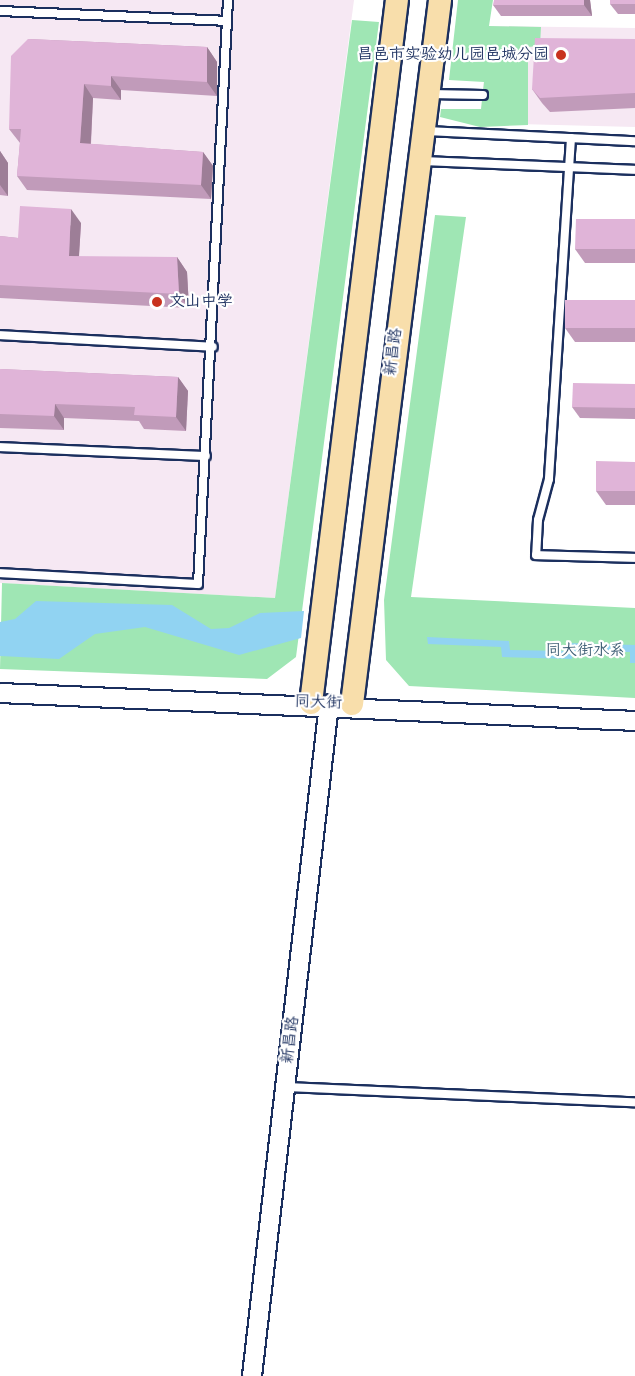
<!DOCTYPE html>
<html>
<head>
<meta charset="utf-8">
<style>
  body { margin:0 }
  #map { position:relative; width:635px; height:1376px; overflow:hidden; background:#fff; font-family:"Balsamiq Sans","LXGW WenKai TC",sans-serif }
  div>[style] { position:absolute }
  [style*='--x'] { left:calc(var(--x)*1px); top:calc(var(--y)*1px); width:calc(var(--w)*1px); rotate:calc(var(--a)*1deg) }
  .built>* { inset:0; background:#f6e8f3 }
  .green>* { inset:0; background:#9fe6b4 }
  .water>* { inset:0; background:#91d3f2 }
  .roads { filter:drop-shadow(2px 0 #1b2f5e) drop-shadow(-2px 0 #1b2f5e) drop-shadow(0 2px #1b2f5e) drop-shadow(0 -2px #1b2f5e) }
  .service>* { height:8px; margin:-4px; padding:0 4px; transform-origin:4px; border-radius:4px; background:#fff }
  .tertiary>* { height:18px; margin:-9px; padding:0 9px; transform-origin:9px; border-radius:9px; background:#fff }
  .primary>* { height:22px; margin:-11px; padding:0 11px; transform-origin:11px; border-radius:11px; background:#f8deab }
  .wall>* { inset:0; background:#c19bba }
  .shaded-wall>* { inset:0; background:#9d7e97 }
  .building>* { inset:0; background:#e0b4d8 }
  .dots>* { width:16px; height:16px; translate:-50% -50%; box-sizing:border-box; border:3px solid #fff; border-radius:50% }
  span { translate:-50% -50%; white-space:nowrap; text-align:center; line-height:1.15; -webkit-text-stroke:4.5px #fff; paint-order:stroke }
  .poi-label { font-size:16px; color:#1b2f5e }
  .right { translate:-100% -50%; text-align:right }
  .left { translate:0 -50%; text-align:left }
  .street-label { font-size:16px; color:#1b2f5e }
  .park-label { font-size:16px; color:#3c5d74 }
</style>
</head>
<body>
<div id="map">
  <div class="built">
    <i style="clip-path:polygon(0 0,354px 0,275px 598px,0 583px)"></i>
    <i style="clip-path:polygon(489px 26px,635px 28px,635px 127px,480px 123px)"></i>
  </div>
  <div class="green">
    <i style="clip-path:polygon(458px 0,493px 0,489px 26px,541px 27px,540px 46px,528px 47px,528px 125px,480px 127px,440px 117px,441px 109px,481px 109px,484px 82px,449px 80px)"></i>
    <i style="clip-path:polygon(352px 20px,379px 22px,296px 657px,267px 679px,0 669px,2px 583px,275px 598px)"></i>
    <i style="clip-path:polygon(435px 215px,466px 217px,411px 597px,635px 608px,635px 698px,409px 686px,386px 660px,384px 600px)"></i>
  </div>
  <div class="water">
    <i style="clip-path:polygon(36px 601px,172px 605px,211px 629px,229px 628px,260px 613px,304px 611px,301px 638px,239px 655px,145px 627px,95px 634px,59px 659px,0 656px,0 622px,15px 619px)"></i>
    <i style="clip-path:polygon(427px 637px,509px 641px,510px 650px,567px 651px,567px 643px,635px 645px,635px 663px,630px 663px,630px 652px,572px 651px,572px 659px,502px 657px,501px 647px,428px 644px)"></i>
  </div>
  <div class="roads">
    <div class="service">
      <i style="--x:0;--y:11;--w:227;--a:2.5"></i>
      <i style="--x:430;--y:94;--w:53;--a:1.1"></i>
      <i style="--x:427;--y:131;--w:208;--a:2.8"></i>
      <i style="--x:571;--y:138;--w:342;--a:93.7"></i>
      <i style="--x:549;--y:479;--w:42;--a:105"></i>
      <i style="--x:538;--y:520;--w:35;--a:93"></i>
      <i style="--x:536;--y:555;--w:99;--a:1.7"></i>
      <i style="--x:421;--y:161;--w:214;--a:2.4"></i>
      <i style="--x:0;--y:335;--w:213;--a:3.2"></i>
      <i style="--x:0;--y:447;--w:206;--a:2.5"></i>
      <i style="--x:0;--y:573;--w:198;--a:3.2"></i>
      <i style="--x:198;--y:584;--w:585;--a:-87.06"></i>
      <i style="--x:285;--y:1087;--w:350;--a:2.5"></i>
    </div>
    <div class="tertiary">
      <i style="--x:0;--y:693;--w:636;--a:2.52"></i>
      <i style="--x:252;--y:1376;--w:676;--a:-83.46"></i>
    </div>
    <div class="primary">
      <i style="--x:311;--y:703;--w:708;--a:-83.03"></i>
      <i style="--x:352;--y:704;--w:709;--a:-82.87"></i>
    </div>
  </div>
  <div class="wall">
    <i style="clip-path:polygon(590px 0,592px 16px,501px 16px,493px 5px)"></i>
    <i style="clip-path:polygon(635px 0,635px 14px,618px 14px,610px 4px)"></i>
    <i style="clip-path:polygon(28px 39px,207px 47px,217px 62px,217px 96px,121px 90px,121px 100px,93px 98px,91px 144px,203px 152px,213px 166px,211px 199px,27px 190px,17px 176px,20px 143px,9px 129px)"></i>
    <i style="clip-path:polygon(635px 39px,635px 108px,550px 112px,542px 103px,532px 89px)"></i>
    <i style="clip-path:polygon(0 151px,8px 163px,8px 196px,0 195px)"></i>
    <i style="clip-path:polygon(635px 219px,635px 263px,585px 263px,575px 249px)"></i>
    <i style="clip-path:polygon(81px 223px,79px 257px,177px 257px,187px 272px,189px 308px,0 298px,0 236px,18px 238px)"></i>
    <i style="clip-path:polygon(635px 300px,635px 342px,575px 342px,565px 328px)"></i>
    <i style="clip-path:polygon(0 369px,178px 377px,188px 391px,186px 431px,144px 429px,139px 421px,64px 418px,64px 430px,0 428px)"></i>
    <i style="clip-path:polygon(635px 384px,635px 419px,580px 418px,572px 407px)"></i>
    <i style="clip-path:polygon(635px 462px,635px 505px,606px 505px,596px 491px)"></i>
  </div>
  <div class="shaded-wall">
    <i style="clip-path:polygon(584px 0,590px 0,592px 16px,584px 5px)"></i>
    <i style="clip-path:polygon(207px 47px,217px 62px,217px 96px,207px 82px)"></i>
    <i style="clip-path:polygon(111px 76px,121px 90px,121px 100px,111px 86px)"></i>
    <i style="clip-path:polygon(84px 84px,93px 98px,90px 157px,80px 143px)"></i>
    <i style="clip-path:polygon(0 151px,8px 163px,8px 196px,0 185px)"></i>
    <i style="clip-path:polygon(203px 152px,213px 166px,211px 199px,201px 185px)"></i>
    <i style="clip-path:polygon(71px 209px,81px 223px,78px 270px,69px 256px)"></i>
    <i style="clip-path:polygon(177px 257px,187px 272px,189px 308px,179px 294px)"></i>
    <i style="clip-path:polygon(178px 377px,188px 391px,186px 431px,176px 417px)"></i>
    <i style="clip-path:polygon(55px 404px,64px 418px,64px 430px,54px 416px)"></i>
  </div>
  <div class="building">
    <i style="clip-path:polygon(494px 0,584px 0,584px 5px,493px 5px)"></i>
    <i style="clip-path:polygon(610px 0,635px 0,635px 4px,610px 4px)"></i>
    <i style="clip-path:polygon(535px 38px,635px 39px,635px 93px,540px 98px,532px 89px)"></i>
    <i style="clip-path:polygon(28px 39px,207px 47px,207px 82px,111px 76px,111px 86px,84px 84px,80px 143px,203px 152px,201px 185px,17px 176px,21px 129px,9px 129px,11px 56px)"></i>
    <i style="clip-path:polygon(20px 206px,71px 209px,69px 256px,177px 257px,179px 294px,0 285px,0 236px,18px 238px)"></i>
    <i style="clip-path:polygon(576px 219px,635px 219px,635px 249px,575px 249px)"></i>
    <i style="clip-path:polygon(565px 300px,635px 300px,635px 328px,565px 328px)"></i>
    <i style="clip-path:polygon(0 369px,178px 377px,176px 417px,134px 415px,135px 407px,55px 404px,54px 416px,0 414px)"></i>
    <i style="clip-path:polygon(573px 383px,635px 384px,635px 408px,572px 407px)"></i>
    <i style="clip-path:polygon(596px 461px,635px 462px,635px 491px,596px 491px)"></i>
  </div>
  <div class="dots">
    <i style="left:561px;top:55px;background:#c8321e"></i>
    <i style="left:157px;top:302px;background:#c8321e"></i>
  </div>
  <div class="poi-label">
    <span class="right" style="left:549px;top:55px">昌邑市实验幼儿园邑城分园</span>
    <span class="left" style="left:169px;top:302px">文山中学</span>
  </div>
  <div class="street-label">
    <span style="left:394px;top:352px;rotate:-83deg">新昌路</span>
    <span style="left:318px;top:703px;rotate:2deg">同大街</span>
    <span style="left:291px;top:1040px;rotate:-83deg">新昌路</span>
  </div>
  <div class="park-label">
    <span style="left:585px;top:651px">同大街水系</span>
  </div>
</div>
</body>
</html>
